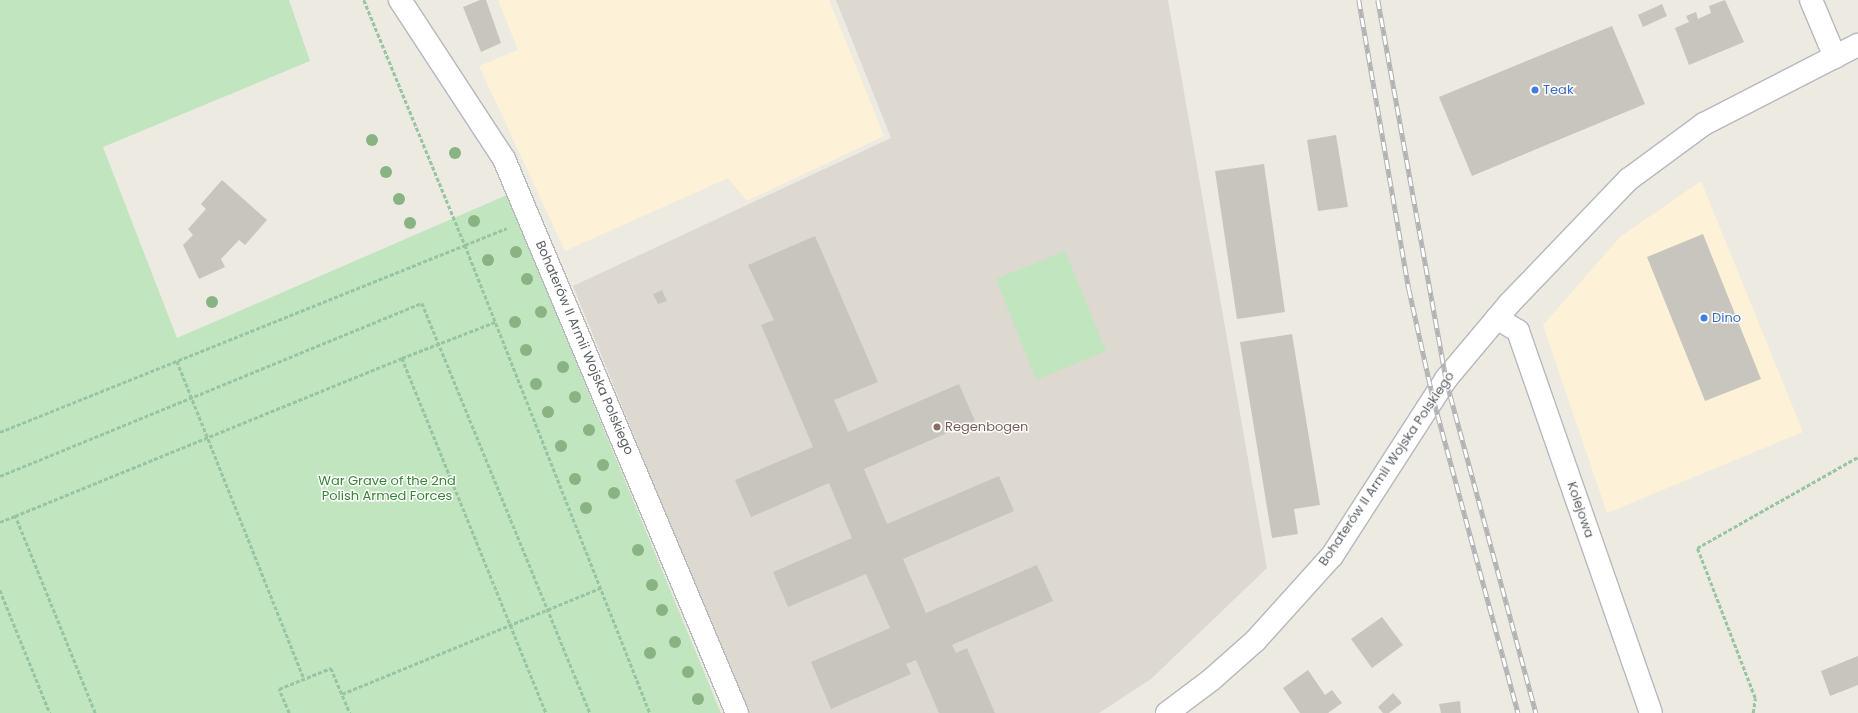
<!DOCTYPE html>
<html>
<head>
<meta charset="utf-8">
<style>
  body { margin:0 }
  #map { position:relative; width:1858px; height:713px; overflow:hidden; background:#edeae2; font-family:Poppins,sans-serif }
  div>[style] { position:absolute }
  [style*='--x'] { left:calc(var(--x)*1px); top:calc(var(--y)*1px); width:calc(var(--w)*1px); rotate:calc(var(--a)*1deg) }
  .commercial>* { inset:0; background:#fdf2d7 }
  .education>* { inset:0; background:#ddd9d0 }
  .green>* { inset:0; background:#c1e5be }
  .building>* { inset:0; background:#c8c5bf }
  .path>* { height:2.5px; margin-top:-1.25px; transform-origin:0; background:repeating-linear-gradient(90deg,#97c5a2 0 4px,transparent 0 6px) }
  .roads { filter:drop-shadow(1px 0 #b5b8bc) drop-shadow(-1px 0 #b5b8bc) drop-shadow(0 1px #b5b8bc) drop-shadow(0 -1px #b5b8bc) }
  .street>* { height:22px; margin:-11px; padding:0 11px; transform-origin:11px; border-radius:11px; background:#fff }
  .secondary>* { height:22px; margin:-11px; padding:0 11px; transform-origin:11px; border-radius:11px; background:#fff }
  .rail>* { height:4.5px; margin-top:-2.25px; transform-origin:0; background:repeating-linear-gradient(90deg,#fff 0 9px,#b1b2b3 0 18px); box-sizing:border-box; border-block:1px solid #b1b2b3 }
  .trees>* { width:12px; height:12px; margin:-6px; border-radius:50%; background:#89b383 }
  .dots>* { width:11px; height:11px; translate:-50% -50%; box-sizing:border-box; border:2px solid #fff; border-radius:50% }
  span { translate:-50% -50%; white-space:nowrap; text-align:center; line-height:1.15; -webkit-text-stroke:3px #fff; paint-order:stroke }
  .shop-label { font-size:13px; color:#366cbe }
  .left { translate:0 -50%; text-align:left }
  .street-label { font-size:13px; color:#5a5f63 }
  .education-label { font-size:13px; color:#785e54 }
  .park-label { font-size:13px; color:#388636 }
</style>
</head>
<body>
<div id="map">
  <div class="commercial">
    <i style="clip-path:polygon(498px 0,829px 0,884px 136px,747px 201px,728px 178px,565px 251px,479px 66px,518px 50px)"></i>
    <i style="clip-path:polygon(1701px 181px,1803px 432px,1607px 513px,1543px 325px,1620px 237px)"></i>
  </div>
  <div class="education">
    <i style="clip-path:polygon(836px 0,1168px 0,1267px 568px,1151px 679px,1099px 713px,747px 713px,573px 286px,891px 138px)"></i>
  </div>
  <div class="green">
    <i style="clip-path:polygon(0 0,289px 0,310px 61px,103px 147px,177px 338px,507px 195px,721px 713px,0 713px)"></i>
    <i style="clip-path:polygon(1065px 251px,1106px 351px,1036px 380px,996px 279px)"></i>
  </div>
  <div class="building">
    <i style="clip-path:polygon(480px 0,486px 0,501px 43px,481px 52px,463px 7px)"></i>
    <i style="clip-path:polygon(1725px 0,1744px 42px,1689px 65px,1675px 28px,1689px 22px,1686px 16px,1696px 12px,1698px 19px,1711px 13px,1709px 6px)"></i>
    <i style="clip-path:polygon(1662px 4px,1667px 16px,1643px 27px,1638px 15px)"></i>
    <i style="clip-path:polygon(1612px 26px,1645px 104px,1472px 176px,1439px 97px)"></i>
    <i style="clip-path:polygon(1336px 135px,1348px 207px,1318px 211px,1307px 140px)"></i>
    <i style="clip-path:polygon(1264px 164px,1285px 312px,1237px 319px,1215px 171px)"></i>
    <i style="clip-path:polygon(222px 180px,267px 220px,245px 245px,239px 240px,221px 259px,225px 267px,199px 279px,183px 245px,193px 235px,188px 229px,206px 209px,201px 204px)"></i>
    <i style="clip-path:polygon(1703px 234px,1761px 379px,1705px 401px,1647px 257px)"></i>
    <i style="clip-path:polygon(815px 236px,878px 382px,834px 400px,848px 432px,959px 384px,975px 421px,864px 469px,887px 524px,999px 476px,1014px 511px,903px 559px,926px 613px,1037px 565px,1053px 601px,952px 645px,956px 653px,967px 648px,995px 713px,939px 713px,916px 660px,906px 664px,911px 674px,831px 709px,811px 662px,890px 628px,866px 574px,788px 607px,773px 572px,852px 538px,829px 483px,751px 517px,735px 480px,813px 447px,761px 325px,774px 320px,748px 265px)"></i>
    <i style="clip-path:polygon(662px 290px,667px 301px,658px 304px,653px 294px)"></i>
    <i style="clip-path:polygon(1292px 334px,1320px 505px,1294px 509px,1298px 534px,1272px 538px,1240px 342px)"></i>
    <i style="clip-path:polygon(1382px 617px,1403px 645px,1372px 668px,1351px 639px)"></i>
    <i style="clip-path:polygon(1858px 656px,1858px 685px,1830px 696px,1821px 671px)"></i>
    <i style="clip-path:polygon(1308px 670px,1325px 695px,1332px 690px,1342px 703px,1328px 713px,1300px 713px,1283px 688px)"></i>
    <i style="clip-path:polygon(1393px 693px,1402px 703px,1389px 713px,1383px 713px,1378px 707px)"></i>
    <i style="clip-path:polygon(1460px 701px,1461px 713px,1441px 713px,1439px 704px)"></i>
  </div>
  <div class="path">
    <i style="--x:364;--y:0;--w:265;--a:67.6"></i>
    <i style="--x:465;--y:245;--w:45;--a:-22"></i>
    <i style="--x:402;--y:358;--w:100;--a:-21.2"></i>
    <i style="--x:177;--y:361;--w:342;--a:68.2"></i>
    <i style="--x:0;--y:432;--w:501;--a:-21.91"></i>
    <i style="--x:465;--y:245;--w:503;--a:68.43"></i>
    <i style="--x:0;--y:476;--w:456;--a:-22.3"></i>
    <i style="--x:422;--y:303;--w:443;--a:67.7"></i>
    <i style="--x:0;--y:522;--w:16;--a:-22"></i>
    <i style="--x:0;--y:590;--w:133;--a:67.9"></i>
    <i style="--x:342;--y:694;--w:280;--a:-22.3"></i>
    <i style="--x:95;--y:713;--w:213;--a:-112.1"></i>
    <i style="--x:15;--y:516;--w:418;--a:-22.2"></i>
    <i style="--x:402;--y:358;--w:383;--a:67.9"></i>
    <i style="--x:289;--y:713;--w:26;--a:-113"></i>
    <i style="--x:279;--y:689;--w:56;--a:-22"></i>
    <i style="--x:331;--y:668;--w:49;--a:67.1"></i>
    <i style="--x:1753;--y:713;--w:15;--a:-82"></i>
    <i style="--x:1755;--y:698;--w:161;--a:-111.1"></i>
    <i style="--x:1697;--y:548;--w:185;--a:-29.5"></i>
  </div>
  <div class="roads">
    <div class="street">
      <i style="--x:400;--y:0;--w:190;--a:56.8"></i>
      <i style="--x:504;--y:159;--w:601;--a:67.19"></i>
      <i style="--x:1811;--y:0;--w:62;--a:67.2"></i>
      <i style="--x:1497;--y:318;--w:25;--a:32"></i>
      <i style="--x:1518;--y:331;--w:404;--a:70.8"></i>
    </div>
    <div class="secondary">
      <i style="--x:1167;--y:713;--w:55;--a:-36.9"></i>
      <i style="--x:1211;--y:680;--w:60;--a:-41.6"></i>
      <i style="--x:1256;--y:640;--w:113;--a:-47.9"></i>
      <i style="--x:1332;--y:556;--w:211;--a:-57.2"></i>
      <i style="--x:1446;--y:379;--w:98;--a:-50"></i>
      <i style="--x:1509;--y:304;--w:173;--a:-46.2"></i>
      <i style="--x:1629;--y:179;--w:93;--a:-36.3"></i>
      <i style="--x:1704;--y:124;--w:173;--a:-27.2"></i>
    </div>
  </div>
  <div class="rail">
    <i style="--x:1359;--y:0;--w:293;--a:80.2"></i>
    <i style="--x:1409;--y:289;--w:111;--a:77.5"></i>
    <i style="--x:1433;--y:397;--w:327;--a:74.9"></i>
    <i style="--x:1378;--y:0;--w:385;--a:79.8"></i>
    <i style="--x:1446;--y:379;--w:346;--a:74.9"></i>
  </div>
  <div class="trees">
    <i style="left:372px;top:140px"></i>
    <i style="left:455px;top:153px"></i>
    <i style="left:386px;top:172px"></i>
    <i style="left:399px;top:199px"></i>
    <i style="left:474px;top:221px"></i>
    <i style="left:410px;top:223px"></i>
    <i style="left:516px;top:252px"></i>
    <i style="left:488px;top:260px"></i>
    <i style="left:527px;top:279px"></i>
    <i style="left:212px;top:302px"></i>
    <i style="left:541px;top:312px"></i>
    <i style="left:515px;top:322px"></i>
    <i style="left:526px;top:350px"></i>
    <i style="left:563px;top:367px"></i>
    <i style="left:536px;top:384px"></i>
    <i style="left:575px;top:397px"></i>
    <i style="left:548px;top:412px"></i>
    <i style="left:589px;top:430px"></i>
    <i style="left:561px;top:446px"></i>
    <i style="left:603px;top:465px"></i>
    <i style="left:575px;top:479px"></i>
    <i style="left:614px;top:493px"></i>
    <i style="left:586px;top:508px"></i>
    <i style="left:638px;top:550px"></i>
    <i style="left:652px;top:585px"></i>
    <i style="left:662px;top:610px"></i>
    <i style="left:675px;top:642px"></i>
    <i style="left:650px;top:653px"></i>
    <i style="left:688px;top:672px"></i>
    <i style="left:698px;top:699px"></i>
  </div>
  <div class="dots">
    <i style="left:1535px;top:90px;background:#3f7fe0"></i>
    <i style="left:1704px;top:318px;background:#3f7fe0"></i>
    <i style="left:937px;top:427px;background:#8d6e63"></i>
  </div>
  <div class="shop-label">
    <span class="left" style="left:1543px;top:90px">Teak</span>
    <span class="left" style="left:1712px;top:318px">Dino</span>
  </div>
  <div class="street-label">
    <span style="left:584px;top:348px;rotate:67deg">Bohaterów II Armii Wojska Polskiego</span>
    <span style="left:1387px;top:469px;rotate:-56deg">Bohaterów II Armii Wojska Polskiego</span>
    <span style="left:1580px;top:510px;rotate:71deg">Kolejowa</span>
  </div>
  <div class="education-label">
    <span class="left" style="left:945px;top:427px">Regenbogen</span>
  </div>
  <div class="park-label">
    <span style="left:387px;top:489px">War Grave of the 2nd<br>Polish Armed Forces</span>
  </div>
</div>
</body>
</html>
